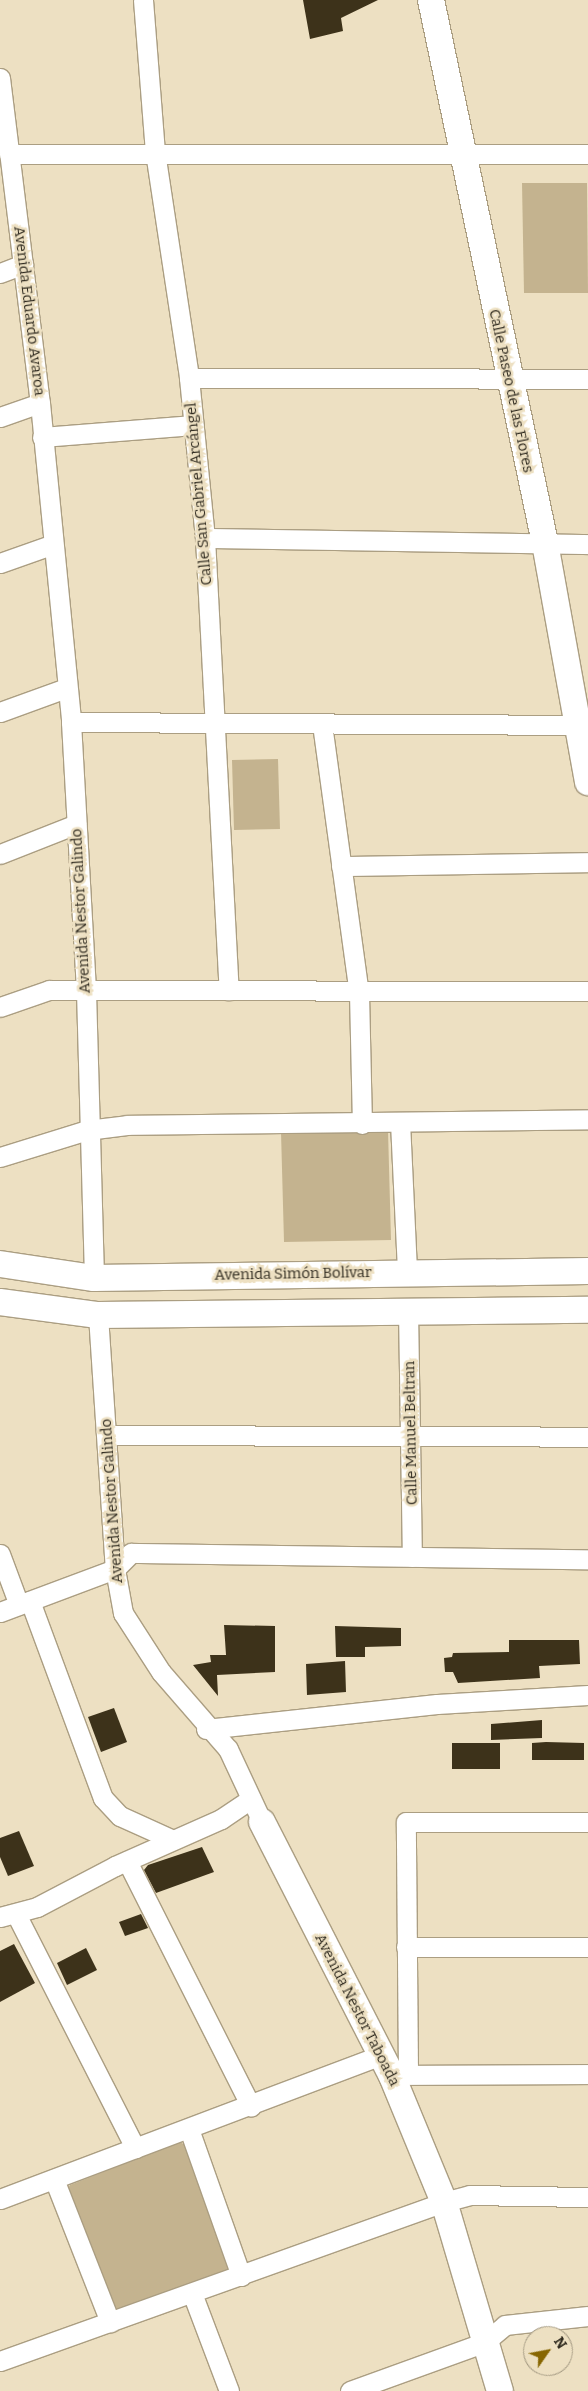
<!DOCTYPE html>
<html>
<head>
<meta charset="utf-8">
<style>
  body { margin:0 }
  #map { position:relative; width:588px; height:2391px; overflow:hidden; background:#ede0c2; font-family:Bitter,serif }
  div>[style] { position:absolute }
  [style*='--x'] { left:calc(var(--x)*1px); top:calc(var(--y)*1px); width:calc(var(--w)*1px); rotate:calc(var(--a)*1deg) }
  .green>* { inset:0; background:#c4b38f }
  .building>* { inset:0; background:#3d321a }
  .roads { filter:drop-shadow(1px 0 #ab9e82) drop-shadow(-1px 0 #ab9e82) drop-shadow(0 1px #ab9e82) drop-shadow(0 -1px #ab9e82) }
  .street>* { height:19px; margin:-9.5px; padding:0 9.5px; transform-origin:9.5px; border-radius:9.5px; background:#fff }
  .secondary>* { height:26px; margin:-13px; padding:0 13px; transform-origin:13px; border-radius:13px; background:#fff }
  span { translate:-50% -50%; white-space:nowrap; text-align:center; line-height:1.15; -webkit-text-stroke:5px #ede0c2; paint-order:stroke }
  .street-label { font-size:15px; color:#2e291e }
  .north { position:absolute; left:523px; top:2326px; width:50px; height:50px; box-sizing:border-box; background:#ede0c2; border:1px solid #a19780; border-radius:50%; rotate:57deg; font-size:14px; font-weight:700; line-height:20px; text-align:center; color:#2e291e }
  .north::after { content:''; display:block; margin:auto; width:18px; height:22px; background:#876601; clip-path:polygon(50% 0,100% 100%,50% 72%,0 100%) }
</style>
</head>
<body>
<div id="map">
  <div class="green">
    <i style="clip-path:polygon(522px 183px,587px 183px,588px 293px,524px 293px)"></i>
    <i style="clip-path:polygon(278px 759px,280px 829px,234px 830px,232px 760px)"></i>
    <i style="clip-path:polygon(388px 1130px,391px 1240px,284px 1242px,281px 1132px)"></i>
    <i style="clip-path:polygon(180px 2142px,187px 2146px,232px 2264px,229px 2271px,118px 2312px,114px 2309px,67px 2190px,70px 2185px)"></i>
  </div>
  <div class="building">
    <i style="clip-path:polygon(303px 0,378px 0,341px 18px,343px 31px,310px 39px)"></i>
    <i style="clip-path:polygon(224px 1625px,275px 1626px,275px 1672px,217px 1675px,218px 1696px,193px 1665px,211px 1662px,210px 1655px,226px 1655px)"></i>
    <i style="clip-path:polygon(335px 1626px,401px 1628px,401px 1646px,365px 1647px,365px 1657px,336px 1657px)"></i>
    <i style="clip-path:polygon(509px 1640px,579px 1640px,580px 1664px,539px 1666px,540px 1678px,458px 1683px,453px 1672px,445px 1672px,444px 1658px,452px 1657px,453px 1653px,509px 1652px)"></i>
    <i style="clip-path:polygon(345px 1661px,346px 1692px,307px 1695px,306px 1664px)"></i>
    <i style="clip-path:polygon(114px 1708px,127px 1742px,101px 1752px,88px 1717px)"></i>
    <i style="clip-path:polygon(542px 1720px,542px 1738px,491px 1740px,491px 1724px)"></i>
    <i style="clip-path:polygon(546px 1742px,584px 1743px,584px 1760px,532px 1760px,532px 1743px)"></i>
    <i style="clip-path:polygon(452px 1743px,500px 1743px,500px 1769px,452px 1769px)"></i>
    <i style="clip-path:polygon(19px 1831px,34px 1866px,8px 1876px,0 1857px,0 1838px)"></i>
    <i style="clip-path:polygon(202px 1847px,214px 1872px,156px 1893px,144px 1870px,148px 1865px)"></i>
    <i style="clip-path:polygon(141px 1914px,148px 1928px,125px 1936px,119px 1922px)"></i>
    <i style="clip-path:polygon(14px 1944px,35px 1983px,0 2002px,0 1951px)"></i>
    <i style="clip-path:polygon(86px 1948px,97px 1970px,67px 1985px,57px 1963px)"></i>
  </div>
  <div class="roads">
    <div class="street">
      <i style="--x:143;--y:0;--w:152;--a:85.5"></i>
      <i style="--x:155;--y:152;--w:229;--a:81.4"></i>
      <i style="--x:189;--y:378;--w:161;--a:84.3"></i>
      <i style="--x:205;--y:538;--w:453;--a:87"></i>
      <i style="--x:0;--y:78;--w:327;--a:83"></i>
      <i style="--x:40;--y:403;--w:321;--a:84.4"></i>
      <i style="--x:71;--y:722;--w:269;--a:86.8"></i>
      <i style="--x:86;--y:991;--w:287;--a:88.4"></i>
      <i style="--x:9;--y:154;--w:579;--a:0"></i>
      <i style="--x:0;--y:273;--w:25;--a:-21"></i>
      <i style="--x:189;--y:378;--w:399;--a:0.1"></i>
      <i style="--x:0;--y:417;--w:42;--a:-19.3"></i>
      <i style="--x:42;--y:437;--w:152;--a:-4.5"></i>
      <i style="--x:205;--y:538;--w:383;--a:0.9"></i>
      <i style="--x:0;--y:563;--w:54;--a:-19.4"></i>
      <i style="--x:0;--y:712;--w:70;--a:-20"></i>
      <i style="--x:71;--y:722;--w:517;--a:0.33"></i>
      <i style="--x:322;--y:724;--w:272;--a:82.2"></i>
      <i style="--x:359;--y:993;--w:131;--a:88.7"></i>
      <i style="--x:0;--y:854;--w:82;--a:-21.5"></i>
      <i style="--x:341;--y:866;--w:247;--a:-0.9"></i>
      <i style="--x:0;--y:1007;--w:52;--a:-19.1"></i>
      <i style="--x:49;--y:990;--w:539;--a:0.11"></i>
      <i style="--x:400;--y:1122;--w:149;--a:87.3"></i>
      <i style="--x:0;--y:1157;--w:91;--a:-17.2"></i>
      <i style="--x:87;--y:1130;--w:40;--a:-7.1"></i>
      <i style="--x:127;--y:1125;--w:461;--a:-0.7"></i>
      <i style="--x:408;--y:1309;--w:248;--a:89.1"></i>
      <i style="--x:98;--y:1315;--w:255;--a:86.2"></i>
      <i style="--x:115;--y:1569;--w:45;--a:79.7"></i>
      <i style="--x:123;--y:1613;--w:70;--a:57.2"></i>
      <i style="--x:161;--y:1672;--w:102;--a:49"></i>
      <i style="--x:228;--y:1749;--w:81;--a:65"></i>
      <i style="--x:108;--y:1435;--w:480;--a:0.2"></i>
      <i style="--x:0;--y:1554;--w:54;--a:69.6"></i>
      <i style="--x:30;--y:1601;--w:210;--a:69.7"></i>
      <i style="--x:103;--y:1798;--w:25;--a:47"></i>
      <i style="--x:120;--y:1816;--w:58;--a:24.4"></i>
      <i style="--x:0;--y:1612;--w:123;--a:-20.5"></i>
      <i style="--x:115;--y:1569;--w:23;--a:-45"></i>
      <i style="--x:131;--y:1553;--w:457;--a:0.8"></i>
      <i style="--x:206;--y:1729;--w:232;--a:-6.2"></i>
      <i style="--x:437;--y:1704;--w:151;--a:-3.4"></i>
      <i style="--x:127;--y:1861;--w:275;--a:63.2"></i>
      <i style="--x:16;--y:1914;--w:263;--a:63"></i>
      <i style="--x:0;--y:1917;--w:38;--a:-15"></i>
      <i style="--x:37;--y:1907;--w:88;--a:-27.7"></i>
      <i style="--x:115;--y:1866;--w:116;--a:-23.9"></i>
      <i style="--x:221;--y:1819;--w:36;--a:-34"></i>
      <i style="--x:406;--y:1947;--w:182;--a:0"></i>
      <i style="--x:408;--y:2073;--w:251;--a:-90.5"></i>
      <i style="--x:406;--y:1822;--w:182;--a:0"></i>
      <i style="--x:397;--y:2075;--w:191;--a:-0.3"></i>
      <i style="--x:189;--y:2129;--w:156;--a:70.5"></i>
      <i style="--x:54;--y:2179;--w:154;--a:68.6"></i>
      <i style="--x:0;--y:2199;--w:408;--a:-20.7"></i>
      <i style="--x:192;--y:2293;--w:105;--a:69.3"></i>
      <i style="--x:0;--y:2361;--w:472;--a:-19.7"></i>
      <i style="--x:444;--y:2202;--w:27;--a:-15"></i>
      <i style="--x:470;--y:2195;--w:118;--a:1"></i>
      <i style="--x:350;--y:2391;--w:144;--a:-19.9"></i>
      <i style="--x:485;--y:2342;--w:26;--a:-40"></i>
      <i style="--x:505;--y:2325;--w:83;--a:-6.2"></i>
    </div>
    <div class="secondary">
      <i style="--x:431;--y:0;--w:555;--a:78.14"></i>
      <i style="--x:545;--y:543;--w:243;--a:79.8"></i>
      <i style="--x:0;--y:1264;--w:95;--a:8.5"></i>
      <i style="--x:94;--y:1278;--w:494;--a:-0.8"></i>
      <i style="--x:0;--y:1302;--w:99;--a:7.6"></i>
      <i style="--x:98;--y:1315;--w:490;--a:-0.6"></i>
      <i style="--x:262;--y:1822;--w:285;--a:62.9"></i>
      <i style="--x:392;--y:2076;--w:136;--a:67.6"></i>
      <i style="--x:444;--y:2202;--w:197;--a:73.5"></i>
    </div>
  </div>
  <div class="street-label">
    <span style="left:29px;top:311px;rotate:83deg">Avenida Eduardo Avaroa</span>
    <span style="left:511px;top:391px;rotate:78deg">Calle Paseo de las Flores</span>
    <span style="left:199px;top:494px;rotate:-95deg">Calle San Gabriel Arcángel</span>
    <span style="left:81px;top:911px;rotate:-93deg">Avenida Nestor Galindo</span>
    <span style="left:293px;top:1274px;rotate:-1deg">Avenida Simón Bolívar</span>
    <span style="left:411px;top:1433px;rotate:-91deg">Calle Manuel Beltran</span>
    <span style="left:112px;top:1501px;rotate:-94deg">Avenida Nestor Galindo</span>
    <span style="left:357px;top:2010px;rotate:63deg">Avenida Nestor Taboada</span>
  </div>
  <div class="north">N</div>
</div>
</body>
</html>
